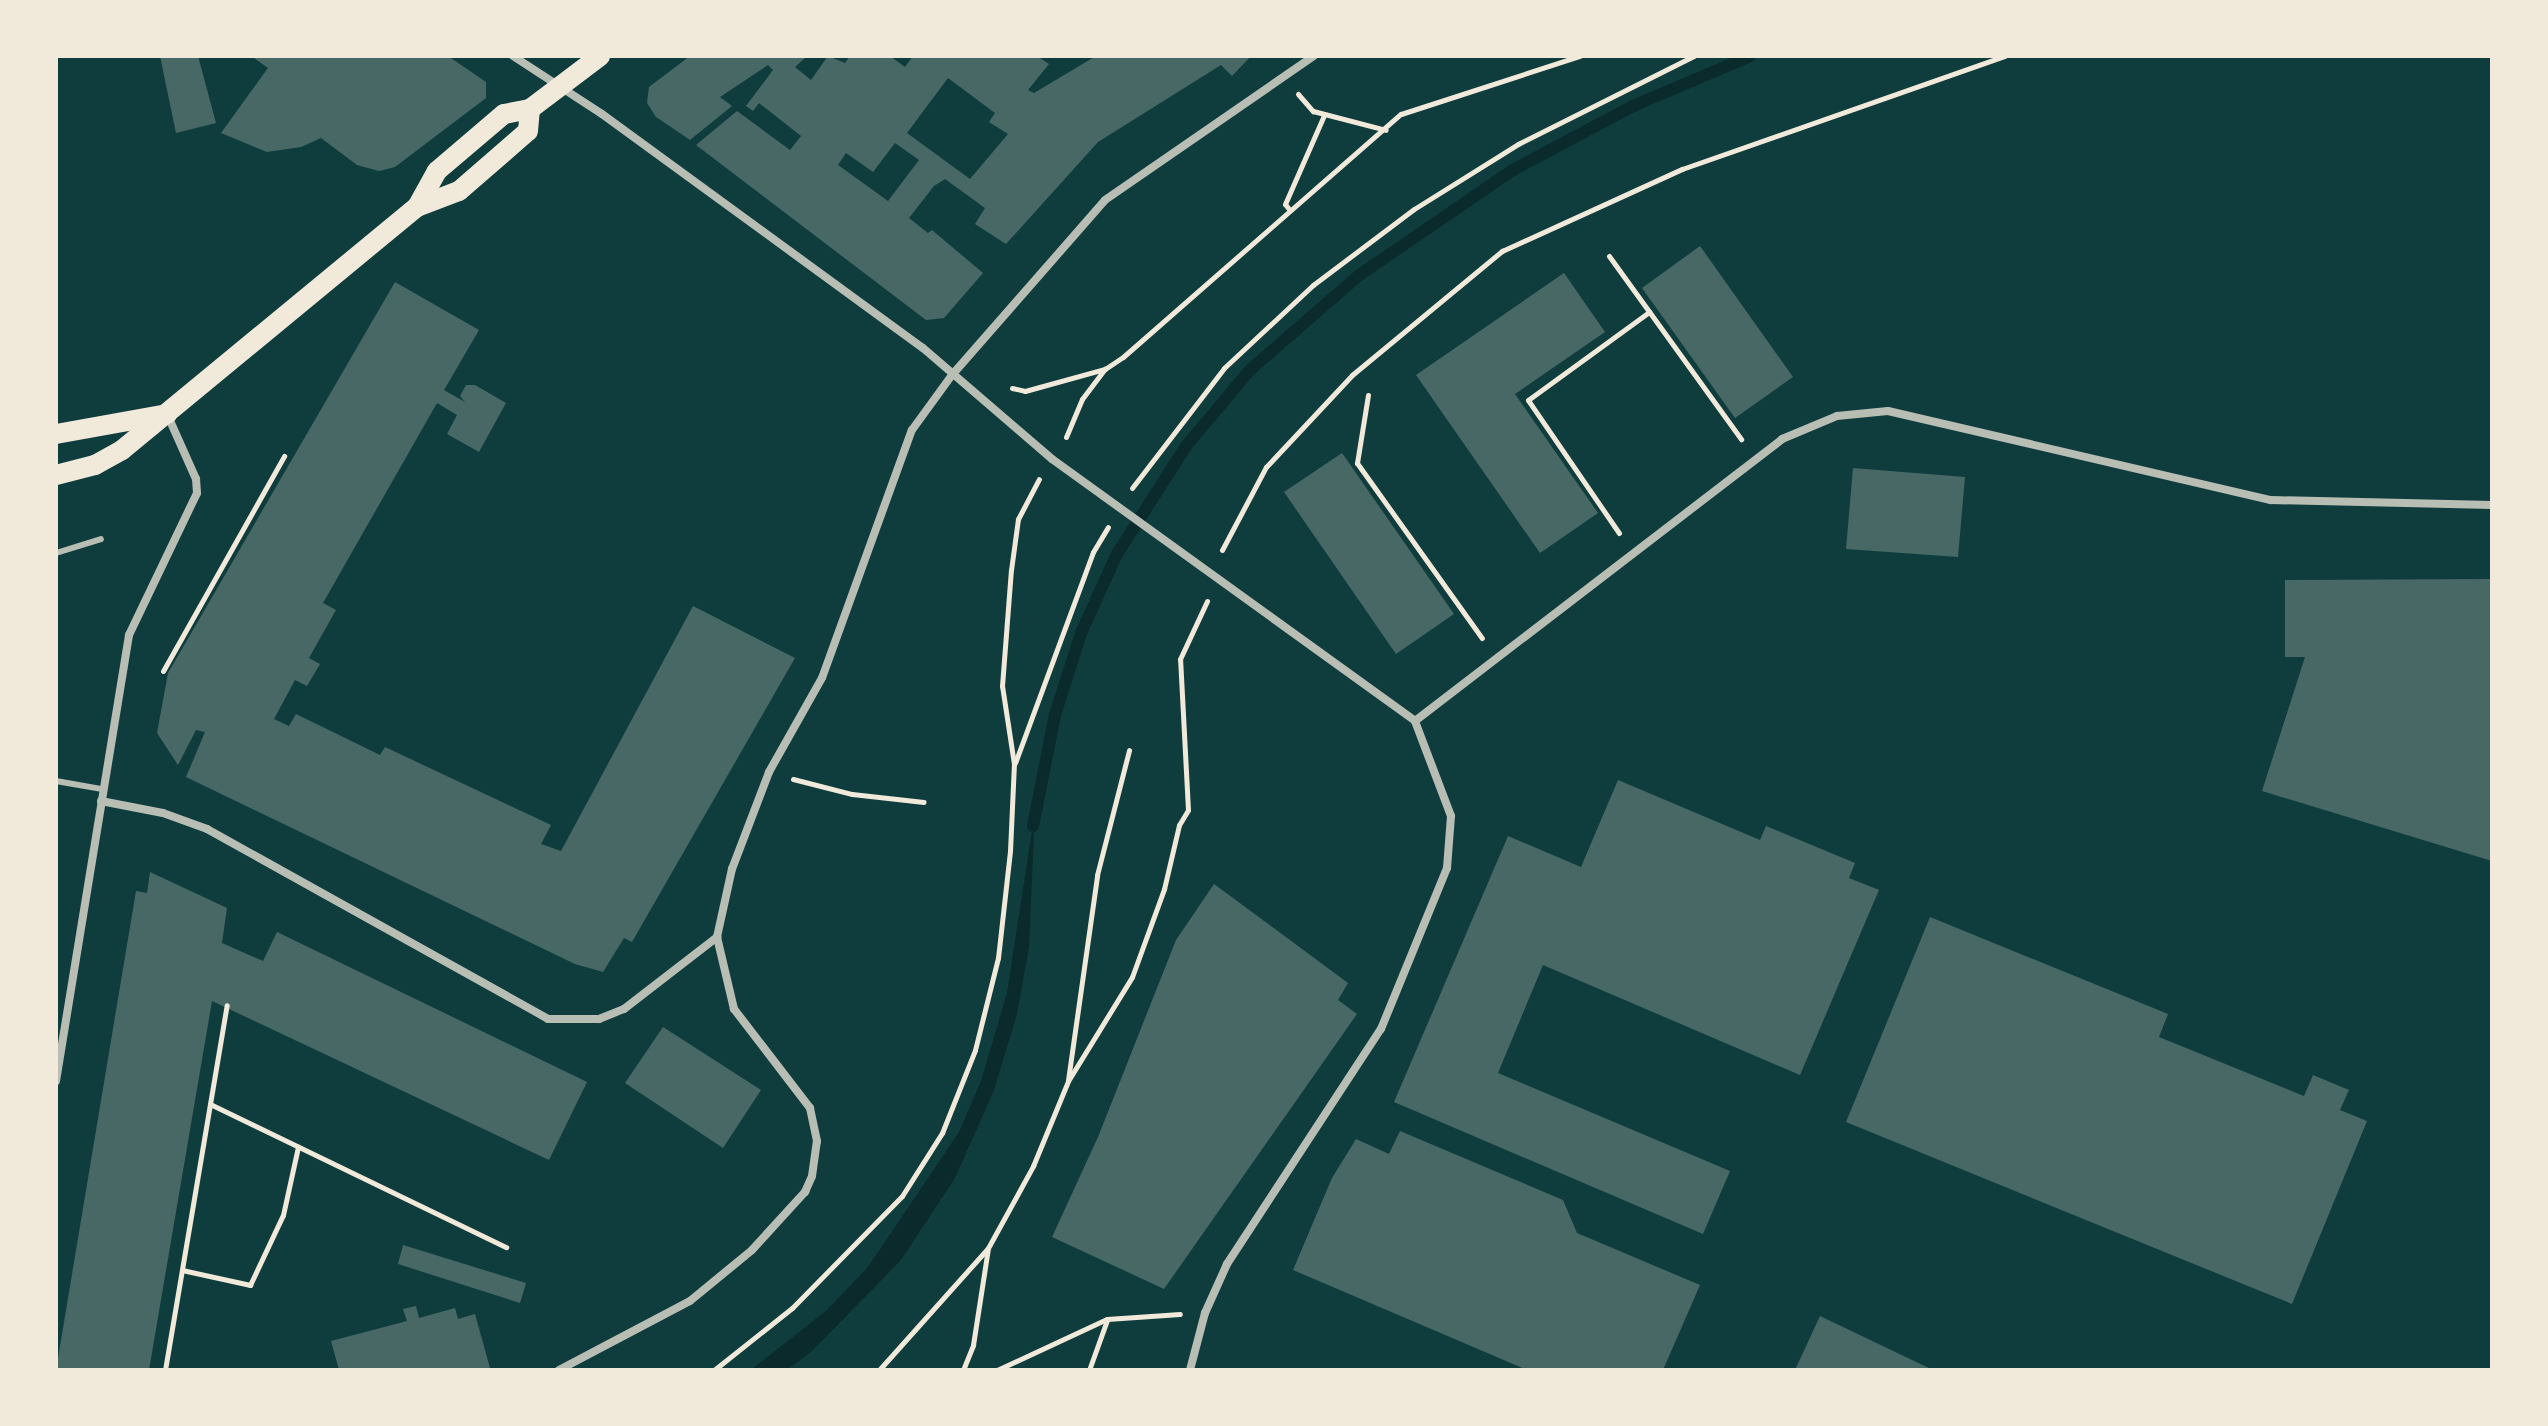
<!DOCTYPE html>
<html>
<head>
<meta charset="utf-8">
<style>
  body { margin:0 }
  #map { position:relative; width:2548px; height:1426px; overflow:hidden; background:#0f3d3e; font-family:Helvetica,sans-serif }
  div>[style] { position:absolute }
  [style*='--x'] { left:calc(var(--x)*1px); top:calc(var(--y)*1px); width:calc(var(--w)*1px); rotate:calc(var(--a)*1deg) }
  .water>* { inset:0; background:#0a2a2b }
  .stream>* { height:12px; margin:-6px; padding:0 6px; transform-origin:6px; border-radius:6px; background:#0a2a2b }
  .building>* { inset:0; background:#486865 }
  .path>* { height:5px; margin:-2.5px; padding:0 2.5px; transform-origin:2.5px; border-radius:2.5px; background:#f1e9da }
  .service>* { height:6px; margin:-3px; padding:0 3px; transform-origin:3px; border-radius:3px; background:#b8beb3 }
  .minor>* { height:8px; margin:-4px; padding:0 4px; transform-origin:4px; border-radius:4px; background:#b8beb3 }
  .primary>* { height:20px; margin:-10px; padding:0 10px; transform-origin:10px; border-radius:10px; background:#f1e9da }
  span { translate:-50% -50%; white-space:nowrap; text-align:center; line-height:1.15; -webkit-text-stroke:6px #f1e9da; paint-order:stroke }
  .frame { position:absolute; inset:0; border:58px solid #f1e9da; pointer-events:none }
</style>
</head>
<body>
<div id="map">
  <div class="water">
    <i style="clip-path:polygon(1035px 811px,1029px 947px,1017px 1014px,994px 1090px,955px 1178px,901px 1260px,811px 1352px,787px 1370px,751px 1370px,827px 1310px,868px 1267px,959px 1132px,981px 1081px,1007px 993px)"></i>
  </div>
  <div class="stream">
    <i style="--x:1033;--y:826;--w:113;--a:-78.8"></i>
    <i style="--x:1055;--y:715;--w:86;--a:-72.4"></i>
    <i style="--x:1081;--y:633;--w:87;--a:-65.5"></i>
    <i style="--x:1117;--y:554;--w:128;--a:-57.4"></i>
    <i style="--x:1186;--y:446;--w:99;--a:-49.9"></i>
    <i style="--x:1250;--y:370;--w:143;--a:-41"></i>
    <i style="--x:1358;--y:276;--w:188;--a:-34.4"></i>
    <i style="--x:1513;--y:170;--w:136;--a:-28.1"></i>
    <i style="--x:1633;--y:106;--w:127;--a:-23.1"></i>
  </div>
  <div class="building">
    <i style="clip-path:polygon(160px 56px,198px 56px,216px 123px,176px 133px)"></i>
    <i style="clip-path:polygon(251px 56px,448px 56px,486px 82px,486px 98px,395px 167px,379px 171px,357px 165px,321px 138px,301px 147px,267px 152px,221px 133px,268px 68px)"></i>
    <i style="clip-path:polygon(evenodd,690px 56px,807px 56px,795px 67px,811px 80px,828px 56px,845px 63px,850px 56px,890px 56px,905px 67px,913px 56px,1037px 56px,1049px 64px,1028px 90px,1034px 93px,1096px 56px,1251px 56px,1232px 76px,1221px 65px,1098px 142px,1006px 244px,975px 224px,985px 208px,945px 179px,934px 186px,909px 218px,928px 233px,932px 230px,983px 273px,944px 318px,926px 320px,696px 145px,737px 111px,790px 150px,801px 136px,759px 103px,753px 111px,746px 106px,773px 70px,768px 65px,720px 97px,732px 106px,690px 140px,656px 117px,647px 103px,649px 87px,690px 56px,948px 78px,995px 113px,989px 122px,1008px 134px,970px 179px,907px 133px,948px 78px,690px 56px,895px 143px,919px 160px,888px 201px,838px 165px,846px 153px,873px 172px,895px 143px)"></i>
    <i style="clip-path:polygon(1700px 246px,1793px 377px,1735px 418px,1642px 288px)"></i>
    <i style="clip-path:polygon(1564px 273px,1605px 332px,1515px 394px,1598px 513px,1540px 553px,1416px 375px)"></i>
    <i style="clip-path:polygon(395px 282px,479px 330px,444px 390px,465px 402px,460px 396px,466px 385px,475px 385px,506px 403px,479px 452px,447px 434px,457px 415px,437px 403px,323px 603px,336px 610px,309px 658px,320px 664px,307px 686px,295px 680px,274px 719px,289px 726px,296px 714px,380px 755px,385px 747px,551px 825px,541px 844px,561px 851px,693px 606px,795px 658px,632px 942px,624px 938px,603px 972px,575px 964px,186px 777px,205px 732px,196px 730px,178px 765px,157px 733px,168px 673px)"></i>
    <i style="clip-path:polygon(1342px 453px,1454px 614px,1396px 654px,1284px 492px)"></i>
    <i style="clip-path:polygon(1853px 468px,1965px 477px,1958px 557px,1846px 549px)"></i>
    <i style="clip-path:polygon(2492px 579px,2492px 861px,2262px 791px,2305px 657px,2285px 657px,2285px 580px)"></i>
    <i style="clip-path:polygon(1618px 780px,1760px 840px,1766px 826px,1855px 863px,1849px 878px,1879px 890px,1800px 1075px,1543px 965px,1498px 1073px,1730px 1171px,1703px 1234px,1394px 1102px,1508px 836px,1581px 867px)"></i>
    <i style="clip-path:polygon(150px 872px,227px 908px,222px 943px,263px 961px,277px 932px,587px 1082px,549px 1160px,212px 1001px,149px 1370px,56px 1370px,136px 891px,147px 893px)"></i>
    <i style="clip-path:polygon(1214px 884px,1348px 983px,1338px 1000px,1357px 1014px,1164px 1289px,1052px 1237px,1098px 1137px,1176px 940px)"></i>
    <i style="clip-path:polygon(1930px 917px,2168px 1014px,2159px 1037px,2304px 1096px,2313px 1075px,2349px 1090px,2340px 1110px,2367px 1121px,2292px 1304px,1846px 1122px)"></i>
    <i style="clip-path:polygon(663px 1027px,761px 1090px,723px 1148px,625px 1083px)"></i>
    <i style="clip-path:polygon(1400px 1131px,1563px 1200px,1577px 1233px,1700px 1285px,1663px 1370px,1527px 1370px,1293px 1270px,1332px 1178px,1356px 1139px,1389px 1154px)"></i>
    <i style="clip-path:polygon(403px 1245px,526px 1283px,520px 1303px,398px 1264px)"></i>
    <i style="clip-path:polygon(416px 1306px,419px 1318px,455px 1308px,458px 1319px,475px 1314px,490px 1368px,339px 1370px,331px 1341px,407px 1321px,403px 1309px)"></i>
    <i style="clip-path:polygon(1820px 1316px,1933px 1370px,1795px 1370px)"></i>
  </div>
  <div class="path">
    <i style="--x:1298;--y:94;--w:23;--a:49"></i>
    <i style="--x:1313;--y:111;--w:75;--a:14.6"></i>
    <i style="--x:1289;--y:209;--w:6;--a:-129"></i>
    <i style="--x:1285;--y:204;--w:97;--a:-66.3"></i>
    <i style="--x:1609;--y:256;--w:226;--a:54.2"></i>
    <i style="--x:1012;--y:388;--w:13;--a:13"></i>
    <i style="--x:1025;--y:391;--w:83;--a:-15.4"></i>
    <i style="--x:1105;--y:369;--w:22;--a:-34"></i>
    <i style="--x:1123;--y:357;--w:369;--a:-41.2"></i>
    <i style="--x:1401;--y:114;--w:188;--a:-18"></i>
    <i style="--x:1368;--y:395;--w:69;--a:99.2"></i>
    <i style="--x:1357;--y:463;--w:215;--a:54.5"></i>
    <i style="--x:1066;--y:437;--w:41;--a:-67.2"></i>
    <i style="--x:1082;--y:399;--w:38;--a:-53"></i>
    <i style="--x:1132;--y:488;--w:151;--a:-52.5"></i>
    <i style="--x:1224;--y:368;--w:122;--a:-43"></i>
    <i style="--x:1313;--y:285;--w:126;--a:-37"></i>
    <i style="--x:1414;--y:209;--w:123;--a:-32"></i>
    <i style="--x:1518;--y:144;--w:197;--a:-26.6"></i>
    <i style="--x:1619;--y:533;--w:161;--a:-124.4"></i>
    <i style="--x:1528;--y:400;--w:150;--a:-36"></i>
    <i style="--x:1222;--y:550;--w:94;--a:-62.1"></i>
    <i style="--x:1266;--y:467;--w:126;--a:-46.9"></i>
    <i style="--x:1352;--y:375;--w:195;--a:-39.6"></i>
    <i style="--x:1502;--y:251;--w:198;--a:-24.5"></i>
    <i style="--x:1682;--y:169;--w:342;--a:-19.3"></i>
    <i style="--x:163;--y:671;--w:247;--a:-60.6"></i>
    <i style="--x:1015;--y:763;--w:225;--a:-69.7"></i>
    <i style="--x:1093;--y:552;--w:29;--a:-59"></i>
    <i style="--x:793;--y:779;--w:61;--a:14.3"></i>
    <i style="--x:852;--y:794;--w:72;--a:6.3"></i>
    <i style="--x:1068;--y:1080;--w:207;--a:-81.9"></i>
    <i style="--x:1097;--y:875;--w:129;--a:-75.6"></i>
    <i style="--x:210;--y:1104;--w:329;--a:25.8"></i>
    <i style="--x:182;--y:1270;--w:70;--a:12.4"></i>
    <i style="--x:250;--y:1285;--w:77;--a:-64.8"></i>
    <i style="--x:283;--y:1215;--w:70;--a:-77.6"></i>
    <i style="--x:165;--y:1370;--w:370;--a:-80.4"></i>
    <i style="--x:714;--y:1370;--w:100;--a:-38.5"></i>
    <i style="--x:792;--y:1308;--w:157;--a:-45.5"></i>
    <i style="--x:902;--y:1196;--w:75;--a:-57.6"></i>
    <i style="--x:942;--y:1133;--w:89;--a:-68.3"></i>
    <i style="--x:975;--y:1050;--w:95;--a:-76"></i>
    <i style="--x:998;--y:958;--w:108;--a:-83.6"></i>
    <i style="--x:1010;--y:851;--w:87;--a:-87.4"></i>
    <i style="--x:1014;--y:764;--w:79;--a:-98.7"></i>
    <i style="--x:1002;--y:686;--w:116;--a:-85.6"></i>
    <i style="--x:1011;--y:570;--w:51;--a:-82.2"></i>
    <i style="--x:1018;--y:519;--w:45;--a:-62.3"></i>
    <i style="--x:879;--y:1370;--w:162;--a:-48.2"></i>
    <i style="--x:963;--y:1370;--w:27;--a:-68"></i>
    <i style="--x:973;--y:1345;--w:98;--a:-81.2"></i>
    <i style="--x:988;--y:1248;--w:94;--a:-61.2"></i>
    <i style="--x:1033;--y:1166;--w:92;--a:-67.6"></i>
    <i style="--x:1068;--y:1081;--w:122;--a:-58.4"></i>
    <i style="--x:1132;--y:977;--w:94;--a:-70"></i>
    <i style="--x:1164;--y:889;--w:66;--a:-76.8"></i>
    <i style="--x:1179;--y:825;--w:17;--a:-59"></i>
    <i style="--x:1188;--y:810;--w:151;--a:-93"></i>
    <i style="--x:1180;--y:659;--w:64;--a:-65"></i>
    <i style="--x:997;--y:1370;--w:121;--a:-24.9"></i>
    <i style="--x:1107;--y:1319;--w:73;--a:-3.9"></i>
    <i style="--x:1089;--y:1370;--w:53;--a:-70.2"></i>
  </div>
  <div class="service">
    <i style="--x:56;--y:553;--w:47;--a:-17.3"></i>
    <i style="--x:56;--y:781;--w:47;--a:9.9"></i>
  </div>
  <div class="minor">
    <i style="--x:513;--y:56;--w:106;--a:33.1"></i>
    <i style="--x:602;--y:114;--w:397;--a:36.1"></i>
    <i style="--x:923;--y:348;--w:170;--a:40.7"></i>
    <i style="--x:1052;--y:459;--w:448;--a:35.8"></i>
    <i style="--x:1415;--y:721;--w:463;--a:-37.5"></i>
    <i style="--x:1782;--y:439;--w:60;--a:-22.7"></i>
    <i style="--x:1837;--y:416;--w:51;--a:-5.6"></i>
    <i style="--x:1888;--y:411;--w:393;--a:13.1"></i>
    <i style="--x:2271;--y:500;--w:221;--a:1.3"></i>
    <i style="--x:101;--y:801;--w:63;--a:11"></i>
    <i style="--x:163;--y:813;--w:47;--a:20"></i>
    <i style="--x:207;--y:829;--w:390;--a:29.1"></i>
    <i style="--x:548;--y:1019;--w:51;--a:0"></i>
    <i style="--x:599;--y:1019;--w:27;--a:-22"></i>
    <i style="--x:624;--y:1009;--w:118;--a:-37.7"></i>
    <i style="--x:56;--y:1081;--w:452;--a:-80.7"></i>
    <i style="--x:129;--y:635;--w:157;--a:-64.4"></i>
    <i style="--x:197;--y:493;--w:14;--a:-94"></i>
    <i style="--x:196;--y:479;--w:71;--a:-114"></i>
    <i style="--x:559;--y:1370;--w:148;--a:-27.8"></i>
    <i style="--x:690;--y:1301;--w:80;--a:-39.4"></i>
    <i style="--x:752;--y:1250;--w:79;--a:-47.6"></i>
    <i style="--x:805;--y:1192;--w:17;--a:-66"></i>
    <i style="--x:812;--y:1176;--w:35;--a:-82"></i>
    <i style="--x:817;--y:1141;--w:34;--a:-102"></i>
    <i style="--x:810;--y:1108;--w:125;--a:-127.5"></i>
    <i style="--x:734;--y:1009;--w:74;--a:-103.3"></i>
    <i style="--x:717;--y:937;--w:70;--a:-77.6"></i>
    <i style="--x:732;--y:869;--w:104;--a:-69.1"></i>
    <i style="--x:769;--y:772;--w:108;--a:-60.6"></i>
    <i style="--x:822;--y:678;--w:264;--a:-70.1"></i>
    <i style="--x:912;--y:430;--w:68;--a:-54"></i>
    <i style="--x:952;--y:375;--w:232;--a:-48.8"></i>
    <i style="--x:1105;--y:200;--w:254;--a:-34.6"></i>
    <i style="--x:1190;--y:1370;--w:59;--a:-75.3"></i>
    <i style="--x:1205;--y:1313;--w:54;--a:-65.8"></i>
    <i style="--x:1227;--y:1264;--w:281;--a:-56.8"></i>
    <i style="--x:1381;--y:1029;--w:174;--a:-67.7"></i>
    <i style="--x:1447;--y:868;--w:52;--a:-85.6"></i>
    <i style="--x:1451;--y:816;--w:102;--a:-110.8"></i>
  </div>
  <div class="primary">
    <i style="--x:417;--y:207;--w:41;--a:-60.9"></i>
    <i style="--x:437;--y:171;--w:88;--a:-40.4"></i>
    <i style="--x:504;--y:114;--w:26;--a:-11"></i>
    <i style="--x:530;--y:109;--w:88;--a:-37.1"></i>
    <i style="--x:56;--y:434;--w:113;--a:-10.2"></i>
    <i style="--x:56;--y:475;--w:40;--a:-14.4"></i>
    <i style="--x:95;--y:465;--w:31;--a:-29"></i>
    <i style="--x:122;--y:450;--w:382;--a:-39.5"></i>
    <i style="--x:417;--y:207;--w:45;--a:-20.9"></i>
    <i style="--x:459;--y:191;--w:91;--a:-41"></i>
    <i style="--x:528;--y:131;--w:22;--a:-85"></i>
  </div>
  <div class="frame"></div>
</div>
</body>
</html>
